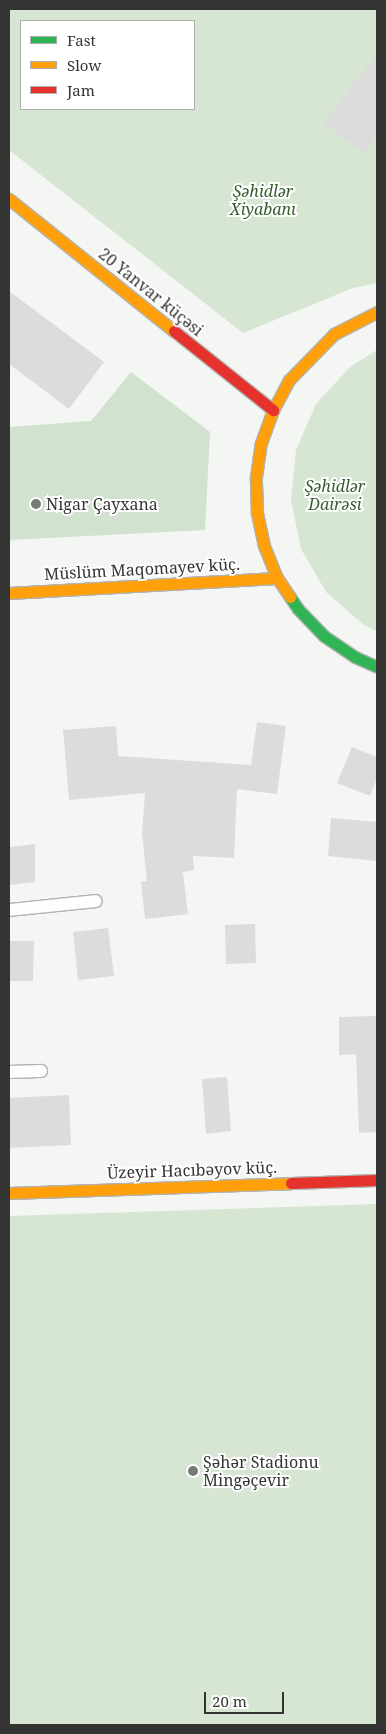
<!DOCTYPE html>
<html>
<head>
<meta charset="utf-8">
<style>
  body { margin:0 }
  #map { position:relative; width:386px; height:1734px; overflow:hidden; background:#f4f6f4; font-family:"Noto Serif",serif }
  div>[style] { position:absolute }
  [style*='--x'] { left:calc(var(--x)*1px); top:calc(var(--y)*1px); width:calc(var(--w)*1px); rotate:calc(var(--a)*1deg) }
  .green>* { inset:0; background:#d6e6d2 }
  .forest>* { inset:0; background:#d1e2ce }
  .building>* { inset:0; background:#dbdcdb }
  .roads { filter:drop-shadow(1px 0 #b2b3b1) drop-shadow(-1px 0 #b2b3b1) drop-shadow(0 1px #b2b3b1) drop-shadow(0 -1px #b2b3b1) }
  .lane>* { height:12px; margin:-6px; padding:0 6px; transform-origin:6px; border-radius:6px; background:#fdfefd }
  .fast>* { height:11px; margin:-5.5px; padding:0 5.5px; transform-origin:5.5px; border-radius:5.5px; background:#30b455 }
  .slow>* { height:11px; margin:-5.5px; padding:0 5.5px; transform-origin:5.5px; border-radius:5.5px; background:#ff9f0a }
  .jam>* { height:11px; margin:-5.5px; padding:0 5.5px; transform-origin:5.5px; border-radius:5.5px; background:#e5322d }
  .dots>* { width:14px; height:14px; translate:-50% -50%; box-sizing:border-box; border:2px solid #fff; border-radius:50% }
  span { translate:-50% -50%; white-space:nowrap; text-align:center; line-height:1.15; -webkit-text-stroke:4px #fff; paint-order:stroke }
  .park-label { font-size:16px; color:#365d2d; font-style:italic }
  .street-label { font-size:16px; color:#343533 }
  .poi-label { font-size:16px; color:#343533 }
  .left { translate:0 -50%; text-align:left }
  .frame { position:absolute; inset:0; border:10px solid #343533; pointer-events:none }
  .legend { position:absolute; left:20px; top:20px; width:175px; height:90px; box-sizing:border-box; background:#fff; border:1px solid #aeaead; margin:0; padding:6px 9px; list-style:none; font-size:15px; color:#343533 }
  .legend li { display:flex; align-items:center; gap:10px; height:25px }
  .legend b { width:25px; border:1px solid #aeaead }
  .scale { position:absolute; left:204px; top:1692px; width:80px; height:22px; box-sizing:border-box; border:2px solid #343533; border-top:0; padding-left:6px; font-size:15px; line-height:18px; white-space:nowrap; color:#343533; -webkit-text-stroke:4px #fff; paint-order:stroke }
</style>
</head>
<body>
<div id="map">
  <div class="green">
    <i style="clip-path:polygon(evenodd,9px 9px,377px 9px,377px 283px,353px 288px,243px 333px,9px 150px,9px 9px,21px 21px,194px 21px,194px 109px,21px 109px,21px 21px)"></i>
    <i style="clip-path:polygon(377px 350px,377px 631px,364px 625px,326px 592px,301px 549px,291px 500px,296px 450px,316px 404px,350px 367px)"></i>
    <i style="clip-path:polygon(377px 1204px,377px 1725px,9px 1725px,9px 1216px)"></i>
  </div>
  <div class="forest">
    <i style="clip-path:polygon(131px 372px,210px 432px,205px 530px,9px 540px,9px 427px,91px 421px)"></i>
  </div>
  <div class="building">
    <i style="clip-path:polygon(377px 53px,377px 134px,363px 153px,324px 123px)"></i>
    <i style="clip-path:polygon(9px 291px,104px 362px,69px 409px,9px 364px)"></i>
    <i style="clip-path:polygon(257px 722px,286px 726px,277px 794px,237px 789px,234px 858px,193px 856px,194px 870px,183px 872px,188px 914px,145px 919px,141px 882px,147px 881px,142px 833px,145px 793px,69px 800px,63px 730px,116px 726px,118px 756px,251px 765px)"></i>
    <i style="clip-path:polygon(352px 747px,377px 757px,377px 778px,370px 796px,337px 783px)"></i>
    <i style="clip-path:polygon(331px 818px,377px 822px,377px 861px,328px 856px)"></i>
    <i style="clip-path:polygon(35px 844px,35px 882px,9px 885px,9px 847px)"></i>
    <i style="clip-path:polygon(255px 924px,256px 963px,226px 964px,225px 925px)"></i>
    <i style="clip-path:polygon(108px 928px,114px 976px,78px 980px,73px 932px)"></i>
    <i style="clip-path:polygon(9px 941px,34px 941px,33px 981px,9px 981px)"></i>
    <i style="clip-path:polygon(377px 1016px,377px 1132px,359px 1133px,356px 1054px,339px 1055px,339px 1017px)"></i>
    <i style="clip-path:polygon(227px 1077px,231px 1131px,206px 1134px,202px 1079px)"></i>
    <i style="clip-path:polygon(69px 1095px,71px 1145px,9px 1148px,9px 1098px)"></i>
  </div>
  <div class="roads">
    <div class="lane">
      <i style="--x:9;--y:910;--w:87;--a:-5.9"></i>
      <i style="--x:9;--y:1072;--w:32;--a:-2"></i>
    </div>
    <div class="fast">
      <i style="--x:290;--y:597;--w:14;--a:56"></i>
      <i style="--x:298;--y:609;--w:37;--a:46"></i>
      <i style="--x:324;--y:636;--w:37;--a:34"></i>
      <i style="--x:355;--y:657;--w:24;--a:24"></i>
    </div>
    <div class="slow">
      <i style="--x:9;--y:199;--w:211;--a:38.7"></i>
      <i style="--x:9;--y:593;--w:268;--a:-3.2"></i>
      <i style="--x:290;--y:597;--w:23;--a:-124"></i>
      <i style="--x:277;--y:578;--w:35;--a:-112"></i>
      <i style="--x:264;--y:546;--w:35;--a:-102"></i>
      <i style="--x:257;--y:512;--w:35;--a:-92"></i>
      <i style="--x:256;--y:477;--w:34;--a:-82"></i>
      <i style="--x:261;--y:443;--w:35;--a:-70"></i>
      <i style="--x:273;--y:410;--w:34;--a:-62"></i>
      <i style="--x:289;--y:380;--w:64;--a:-45.6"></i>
      <i style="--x:334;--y:334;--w:48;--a:-27.1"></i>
      <i style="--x:9;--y:1193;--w:282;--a:-2"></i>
    </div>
    <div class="jam">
      <i style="--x:174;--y:331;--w:127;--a:38.6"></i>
      <i style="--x:291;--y:1183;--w:86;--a:-2"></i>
    </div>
  </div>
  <div class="dots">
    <i style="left:36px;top:504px;background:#777977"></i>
    <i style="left:193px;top:1471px;background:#777977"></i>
  </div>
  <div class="park-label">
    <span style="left:263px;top:200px">Şəhidlər<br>Xiyabanı</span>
    <span style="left:335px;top:495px">Şəhidlər<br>Dairəsi</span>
  </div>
  <div class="street-label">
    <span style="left:151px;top:292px;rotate:39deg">20 Yanvar küçəsi</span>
    <span style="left:142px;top:569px;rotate:-3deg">Müslüm Maqomayev küç.</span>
    <span style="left:192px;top:1170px;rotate:-2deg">Üzeyir Hacıbəyov küç.</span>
  </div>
  <div class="poi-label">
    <span class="left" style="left:46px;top:504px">Nigar Çayxana</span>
    <span class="left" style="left:203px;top:1471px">Şəhər Stadionu<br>Mingəçevir</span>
  </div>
  <div class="frame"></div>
  <ul class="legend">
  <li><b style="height:6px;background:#30b455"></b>Fast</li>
  <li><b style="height:6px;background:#ff9f0a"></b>Slow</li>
  <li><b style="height:6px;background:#e5322d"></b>Jam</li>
  </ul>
  <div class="scale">20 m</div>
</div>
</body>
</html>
